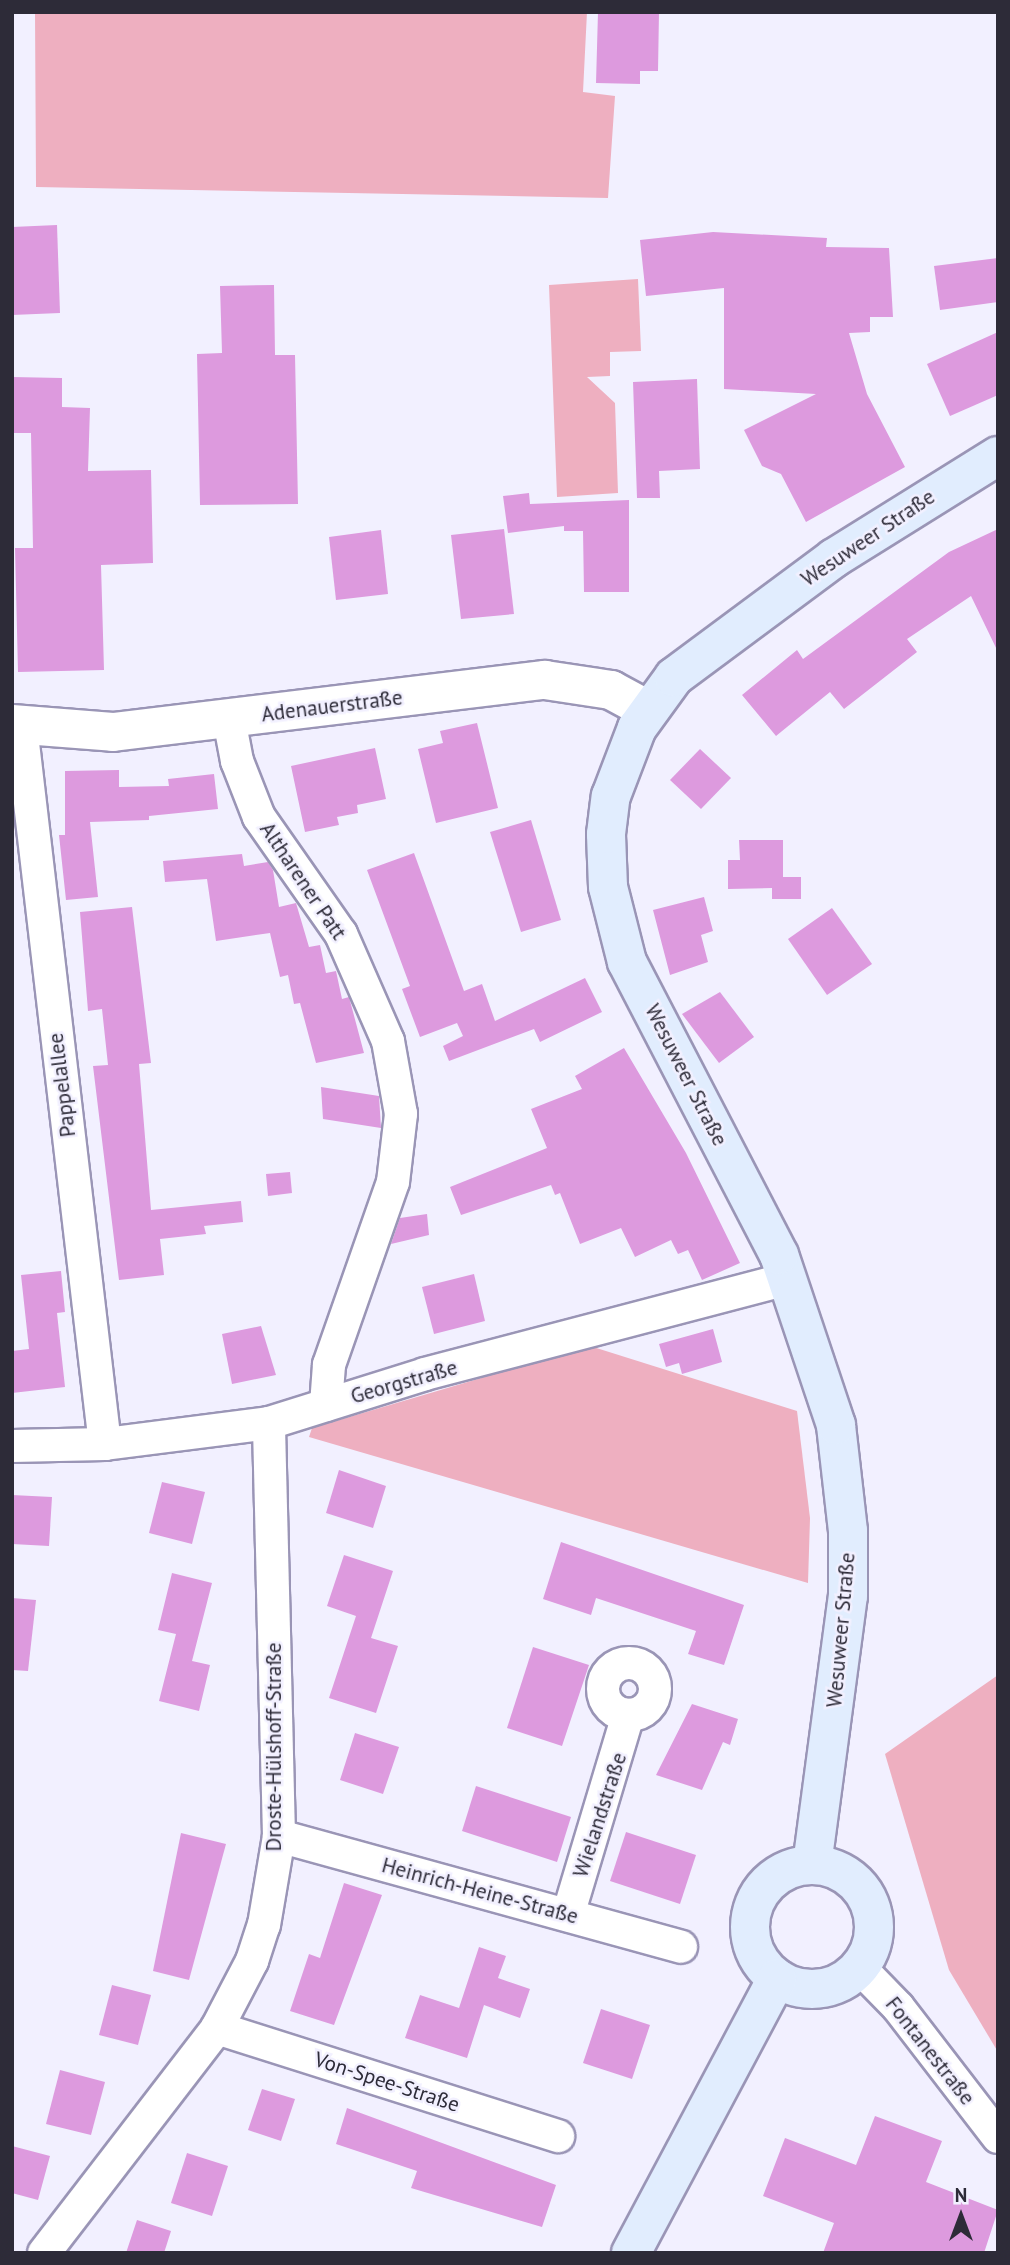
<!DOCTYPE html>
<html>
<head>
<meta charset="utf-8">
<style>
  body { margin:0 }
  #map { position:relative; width:1010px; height:2265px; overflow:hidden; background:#f2f0ff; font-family:"PT Sans",sans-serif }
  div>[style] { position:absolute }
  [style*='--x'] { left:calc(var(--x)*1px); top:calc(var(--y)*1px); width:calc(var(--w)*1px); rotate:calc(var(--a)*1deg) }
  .green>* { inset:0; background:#eeafc0 }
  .building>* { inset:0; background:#dd9ade }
  .roads { filter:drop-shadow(2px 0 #9a95b6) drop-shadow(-2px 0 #9a95b6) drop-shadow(0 2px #9a95b6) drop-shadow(0 -2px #9a95b6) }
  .minor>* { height:32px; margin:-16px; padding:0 16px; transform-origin:16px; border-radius:16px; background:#fff }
  .minor>.ring { margin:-16px; padding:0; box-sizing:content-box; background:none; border:32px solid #fff; border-radius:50% }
  .tertiary>* { height:38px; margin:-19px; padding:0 19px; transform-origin:19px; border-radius:19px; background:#fff }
  .secondary>* { height:38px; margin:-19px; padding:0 19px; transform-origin:19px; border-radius:19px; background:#e1edfe }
  .secondary>.ring { margin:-19px; padding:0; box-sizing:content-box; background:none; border:38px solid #e1edfe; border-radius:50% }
  span { translate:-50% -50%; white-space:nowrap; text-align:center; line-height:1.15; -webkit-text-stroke:5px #f2f0ff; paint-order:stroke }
  .street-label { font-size:21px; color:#2d2b38 }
  .frame { position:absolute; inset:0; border:14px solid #2d2b38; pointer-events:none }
  .north { position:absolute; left:926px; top:2181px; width:70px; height:70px; -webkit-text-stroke:5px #f2f0ff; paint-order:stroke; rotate:0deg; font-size:19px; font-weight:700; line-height:28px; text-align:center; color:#2d2b38 }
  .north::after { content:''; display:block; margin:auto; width:24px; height:32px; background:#2d2b38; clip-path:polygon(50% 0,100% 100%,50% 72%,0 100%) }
</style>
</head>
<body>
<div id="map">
  <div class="green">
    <i style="clip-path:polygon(35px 12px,587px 12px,583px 92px,615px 96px,608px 198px,36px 187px)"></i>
    <i style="clip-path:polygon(638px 279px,641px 351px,610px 352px,610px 376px,587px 377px,615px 403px,618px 493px,557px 497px,549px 285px)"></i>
    <i style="clip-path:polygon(590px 1346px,797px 1411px,810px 1518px,808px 1583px,309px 1437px,312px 1428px)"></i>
    <i style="clip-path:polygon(998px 1675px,998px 2052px,949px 1970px,885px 1754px)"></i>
  </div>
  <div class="building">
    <i style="clip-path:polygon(598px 12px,659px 12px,658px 71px,640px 71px,640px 84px,596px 83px)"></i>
    <i style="clip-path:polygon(57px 225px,60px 313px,12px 315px,12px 227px)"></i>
    <i style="clip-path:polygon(713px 232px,827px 238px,826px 247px,889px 248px,893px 317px,870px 317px,870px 332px,849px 333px,867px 394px,905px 467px,806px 522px,781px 474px,762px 466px,744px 430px,816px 394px,724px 389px,724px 288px,646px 296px,640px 240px)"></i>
    <i style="clip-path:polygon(998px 258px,998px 302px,940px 310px,934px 266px)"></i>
    <i style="clip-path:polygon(274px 285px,275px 355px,295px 355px,298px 504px,200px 505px,197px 354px,222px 353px,220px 286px)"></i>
    <i style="clip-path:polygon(998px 332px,998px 395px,950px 416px,927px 364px)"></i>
    <i style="clip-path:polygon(12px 377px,62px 378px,62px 407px,90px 408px,88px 471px,151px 470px,153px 563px,101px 565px,104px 670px,18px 672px,15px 548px,33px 548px,31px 433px,12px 433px)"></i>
    <i style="clip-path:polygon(697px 379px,700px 469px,659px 471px,660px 498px,637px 498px,633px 382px)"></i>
    <i style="clip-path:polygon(529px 493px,530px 504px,629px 500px,629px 592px,584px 592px,583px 531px,564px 531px,564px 526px,508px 533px,503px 496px)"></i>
    <i style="clip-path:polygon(504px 529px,514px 614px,461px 619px,451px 535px)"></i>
    <i style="clip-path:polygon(998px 529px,998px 652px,971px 596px,907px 639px,917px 652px,844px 709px,830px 692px,776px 736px,742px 695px,797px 650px,803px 659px,949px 552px)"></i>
    <i style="clip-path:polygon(381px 530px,388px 594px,336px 600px,329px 537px)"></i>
    <i style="clip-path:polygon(477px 723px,498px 808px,436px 823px,418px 749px,443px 743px,440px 731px)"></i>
    <i style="clip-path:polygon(375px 748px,386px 799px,357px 805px,358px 813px,337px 817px,339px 825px,305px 832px,291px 766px)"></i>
    <i style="clip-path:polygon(700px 749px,731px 778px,701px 809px,670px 780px)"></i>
    <i style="clip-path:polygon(119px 770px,119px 787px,169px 786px,168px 779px,214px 774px,218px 809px,149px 816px,149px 820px,90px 822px,98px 897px,66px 900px,59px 835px,65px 835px,65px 771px)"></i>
    <i style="clip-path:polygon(531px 820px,561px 920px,521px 932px,490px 832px)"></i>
    <i style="clip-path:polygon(739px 840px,783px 840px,783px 877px,801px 877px,801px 899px,772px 899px,772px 888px,728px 889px,728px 860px,740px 860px)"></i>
    <i style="clip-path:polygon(414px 853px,464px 991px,482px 984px,495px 1021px,585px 978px,602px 1012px,540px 1042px,534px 1029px,449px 1061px,443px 1046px,463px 1036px,457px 1023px,420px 1037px,402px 989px,410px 986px,367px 870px)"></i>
    <i style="clip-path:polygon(242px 854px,244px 866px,268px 862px,273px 870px,279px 907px,296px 903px,309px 947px,320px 945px,326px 973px,336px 971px,342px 999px,349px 997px,364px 1053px,316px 1063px,300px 1003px,294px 1004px,288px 975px,280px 977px,270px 933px,216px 941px,207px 879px,165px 882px,163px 861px)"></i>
    <i style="clip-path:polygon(704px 897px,713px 931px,701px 935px,708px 962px,670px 975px,653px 910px)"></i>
    <i style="clip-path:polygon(132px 907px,151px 1063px,139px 1064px,151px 1210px,241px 1201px,243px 1222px,204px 1226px,206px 1234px,160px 1239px,164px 1275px,119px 1280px,93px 1066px,108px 1065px,102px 1009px,88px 1011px,80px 912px)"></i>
    <i style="clip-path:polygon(832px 908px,872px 964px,827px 995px,788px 939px)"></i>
    <i style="clip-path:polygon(720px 992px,754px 1037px,719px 1063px,682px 1014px)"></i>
    <i style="clip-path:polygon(624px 1048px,686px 1153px,740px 1263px,702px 1280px,688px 1250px,678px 1254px,671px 1240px,635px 1257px,621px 1228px,580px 1244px,560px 1193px,555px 1195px,551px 1185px,461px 1215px,450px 1187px,547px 1148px,531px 1109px,582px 1089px,575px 1076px)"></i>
    <i style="clip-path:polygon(321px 1087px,379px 1096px,381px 1128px,323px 1119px)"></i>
    <i style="clip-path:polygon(290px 1172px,292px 1193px,268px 1196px,266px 1174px)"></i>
    <i style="clip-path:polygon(427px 1214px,429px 1235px,391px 1244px,400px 1218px)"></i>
    <i style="clip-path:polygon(61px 1271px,65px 1312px,57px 1313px,65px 1387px,12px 1393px,12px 1351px,29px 1349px,21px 1275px)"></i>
    <i style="clip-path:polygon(474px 1274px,485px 1321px,434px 1334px,422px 1287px)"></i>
    <i style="clip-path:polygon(261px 1326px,276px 1375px,232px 1384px,222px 1334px)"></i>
    <i style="clip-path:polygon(713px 1329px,722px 1362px,682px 1374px,679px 1363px,666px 1367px,659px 1344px)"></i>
    <i style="clip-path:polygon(339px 1470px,386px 1486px,373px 1528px,326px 1513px)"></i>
    <i style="clip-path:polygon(162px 1482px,205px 1492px,192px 1544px,149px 1533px)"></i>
    <i style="clip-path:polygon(12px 1495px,52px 1497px,49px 1546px,12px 1544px)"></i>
    <i style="clip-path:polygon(561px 1542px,744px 1605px,724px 1665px,688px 1654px,696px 1631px,596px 1598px,591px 1615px,543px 1599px)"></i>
    <i style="clip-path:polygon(344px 1555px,393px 1571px,371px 1638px,398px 1646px,376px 1713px,329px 1698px,356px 1616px,327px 1606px)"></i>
    <i style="clip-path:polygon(172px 1573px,212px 1583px,192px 1661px,210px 1665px,199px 1711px,159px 1701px,176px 1634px,158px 1630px)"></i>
    <i style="clip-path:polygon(12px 1598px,36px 1600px,28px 1671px,12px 1670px)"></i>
    <i style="clip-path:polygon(533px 1647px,589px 1665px,562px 1746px,507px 1728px)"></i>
    <i style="clip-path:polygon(692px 1704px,738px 1719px,730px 1745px,723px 1742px,702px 1790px,656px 1775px)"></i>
    <i style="clip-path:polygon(355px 1733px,399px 1747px,383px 1794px,340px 1780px)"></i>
    <i style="clip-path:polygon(476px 1786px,571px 1817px,557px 1862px,462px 1831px)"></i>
    <i style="clip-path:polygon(626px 1832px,696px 1855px,680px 1904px,610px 1881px)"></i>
    <i style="clip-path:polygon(181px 1833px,226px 1844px,189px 1980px,153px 1971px)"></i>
    <i style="clip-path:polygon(344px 1883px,382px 1895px,334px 2025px,290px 2011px,309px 1954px,320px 1958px)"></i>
    <i style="clip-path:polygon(479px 1947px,506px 1956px,498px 1978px,530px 1989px,520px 2018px,484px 2005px,467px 2058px,405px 2038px,420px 1995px,459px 2008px)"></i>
    <i style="clip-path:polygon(112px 1985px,151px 1995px,138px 2045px,99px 2035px)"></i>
    <i style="clip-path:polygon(601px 2009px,650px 2025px,632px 2079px,583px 2063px)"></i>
    <i style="clip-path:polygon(60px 2070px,105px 2082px,91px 2135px,46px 2124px)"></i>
    <i style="clip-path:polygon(262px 2089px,295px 2099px,281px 2141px,248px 2130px)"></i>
    <i style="clip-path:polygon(347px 2108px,556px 2185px,542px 2227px,411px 2188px,417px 2171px,336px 2144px)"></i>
    <i style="clip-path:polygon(875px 2116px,942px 2141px,926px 2182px,998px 2210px,984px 2253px,823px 2253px,834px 2223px,763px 2196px,785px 2138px,856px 2165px)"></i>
    <i style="clip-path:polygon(12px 2146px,50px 2156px,38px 2200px,12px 2193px)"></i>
    <i style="clip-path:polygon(187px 2153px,228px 2166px,212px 2216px,171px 2203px)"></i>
    <i style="clip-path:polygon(137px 2220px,171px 2231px,164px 2253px,126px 2253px)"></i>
  </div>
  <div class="roads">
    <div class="minor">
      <i style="--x:229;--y:719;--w:43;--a:79.2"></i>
      <i style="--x:237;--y:761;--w:60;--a:68.6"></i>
      <i style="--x:259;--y:817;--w:143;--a:55"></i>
      <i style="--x:341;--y:934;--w:117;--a:66.3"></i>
      <i style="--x:388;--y:1041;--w:74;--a:79.9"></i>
      <i style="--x:401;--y:1114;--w:68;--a:96.7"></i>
      <i style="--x:393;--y:1182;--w:194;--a:109.3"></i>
      <i style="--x:329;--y:1365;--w:40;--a:94.3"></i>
      <i style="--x:21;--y:726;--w:723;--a:83.33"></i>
      <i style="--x:12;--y:1446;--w:93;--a:-1.2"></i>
      <i style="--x:105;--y:1444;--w:165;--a:-7.3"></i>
      <i style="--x:269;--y:1423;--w:164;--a:-17.4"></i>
      <i style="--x:425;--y:1374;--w:375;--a:-14.7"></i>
      <i class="ring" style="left:603px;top:1663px;width:20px;height:20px"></i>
      <i style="--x:279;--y:1836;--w:417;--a:15.4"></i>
      <i style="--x:568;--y:1915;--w:209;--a:-73.3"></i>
      <i style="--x:859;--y:1967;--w:56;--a:45.7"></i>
      <i style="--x:898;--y:2007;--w:164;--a:52.4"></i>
      <i style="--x:217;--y:2028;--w:358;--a:17.6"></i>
      <i style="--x:44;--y:2253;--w:284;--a:-52.4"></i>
      <i style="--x:217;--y:2028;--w:76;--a:-62.4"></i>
      <i style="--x:252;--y:1961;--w:38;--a:-72"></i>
      <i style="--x:264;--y:1925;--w:90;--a:-80.4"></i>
      <i style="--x:279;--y:1836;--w:413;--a:-91.4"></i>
    </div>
    <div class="tertiary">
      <i style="--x:12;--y:724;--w:101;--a:4.5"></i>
      <i style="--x:113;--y:732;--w:435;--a:-6.9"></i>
      <i style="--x:545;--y:680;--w:67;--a:8.6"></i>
      <i style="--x:611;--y:690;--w:42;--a:28.4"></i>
    </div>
    <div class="secondary">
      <i style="--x:812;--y:1865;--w:271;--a:-82.4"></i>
      <i style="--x:848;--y:1596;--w:65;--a:-90"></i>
      <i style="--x:848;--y:1531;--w:107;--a:-96.5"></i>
      <i style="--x:836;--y:1425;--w:179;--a:-108.5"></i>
      <i style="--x:779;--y:1255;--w:330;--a:-117.4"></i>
      <i style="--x:627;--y:962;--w:77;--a:-104.2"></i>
      <i style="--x:608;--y:887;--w:53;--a:-92.2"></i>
      <i style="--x:606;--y:834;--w:38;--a:-83"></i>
      <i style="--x:611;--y:796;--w:73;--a:-69.1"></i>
      <i style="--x:637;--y:728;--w:63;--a:-54"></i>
      <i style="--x:674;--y:677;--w:199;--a:-36.6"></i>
      <i style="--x:834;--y:558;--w:193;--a:-31.9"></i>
      <i class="ring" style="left:750px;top:1865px;width:86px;height:86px"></i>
      <i style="--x:631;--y:2253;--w:311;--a:-62"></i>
    </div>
  </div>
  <div class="street-label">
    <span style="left:868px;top:538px;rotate:-34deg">Wesuweer Straße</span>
    <span style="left:332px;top:706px;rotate:-7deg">Adenauerstraße</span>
    <span style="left:303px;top:881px;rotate:56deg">Altharener Patt</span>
    <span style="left:686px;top:1075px;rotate:63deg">Wesuweer Straße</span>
    <span style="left:62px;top:1085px;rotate:-97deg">Pappelallee</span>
    <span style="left:404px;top:1382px;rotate:-16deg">Georgstraße</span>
    <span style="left:841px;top:1630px;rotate:-85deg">Wesuweer Straße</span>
    <span style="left:274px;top:1747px;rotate:-90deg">Droste-Hülshoff-Straße</span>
    <span style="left:600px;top:1815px;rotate:-72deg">Wielandstraße</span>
    <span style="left:480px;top:1891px;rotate:15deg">Heinrich-Heine-Straße</span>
    <span style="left:930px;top:2051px;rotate:52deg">Fontanestraße</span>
    <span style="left:387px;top:2082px;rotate:18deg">Von-Spee-Straße</span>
  </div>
  <div class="frame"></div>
  <div class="north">N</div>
</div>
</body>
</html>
